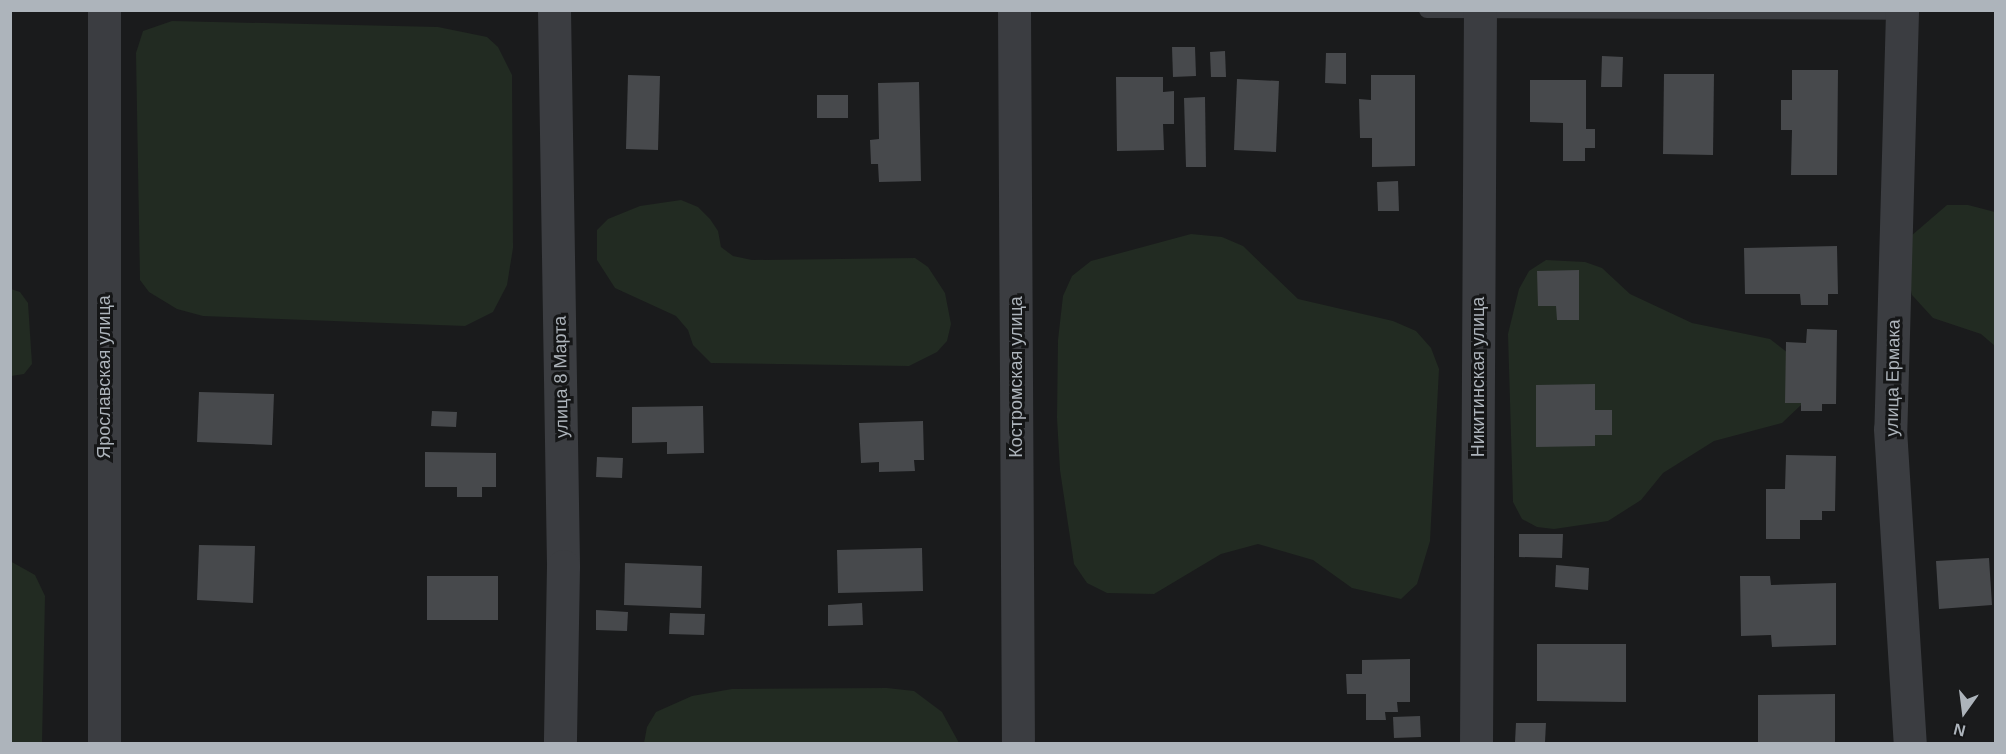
<!DOCTYPE html>
<html>
<head>
<meta charset="utf-8">
<style>
  body { margin:0 }
  #map { position:relative; width:2006px; height:754px; overflow:hidden; background:#1a1b1c; font-family:Arial,sans-serif }
  div>[style] { position:absolute }
  [style*='--x'] { left:calc(var(--x)*1px); top:calc(var(--y)*1px); width:calc(var(--w)*1px); rotate:calc(var(--a)*1deg) }
  .green>* { inset:0; background:#222b22 }
  .building>* { inset:0; background:#47494c }
  .service>* { height:16px; margin:-8px; padding:0 8px; transform-origin:8px; border-radius:8px; background:#3b3d41 }
  .minor>* { height:33px; margin:-16.5px; padding:0 16.5px; transform-origin:16.5px; border-radius:16.5px; background:#3b3d41 }
  span { translate:-50% -50%; white-space:nowrap; text-align:center; line-height:1.15; -webkit-text-stroke:6px #151617; paint-order:stroke }
  .street-label { font-size:18px; color:#adb4bb }
  .frame { position:absolute; inset:0; border:12px solid #adb4bb; pointer-events:none }
  .north { position:absolute; left:1934px; top:682px; width:60px; height:60px; -webkit-text-stroke:4px #151617; paint-order:stroke; rotate:194deg; font-size:16px; font-weight:700; line-height:24px; text-align:center; color:#adb4bb }
  .north::after { content:''; display:block; margin:auto; width:21px; height:27px; background:#adb4bb; clip-path:polygon(50% 0,100% 100%,50% 72%,0 100%) }
</style>
</head>
<body>
<div id="map">
  <div class="green">
    <i style="clip-path:polygon(172px 21px,438px 27px,487px 37px,498px 47px,512px 75px,513px 248px,507px 285px,493px 312px,465px 326px,203px 316px,177px 309px,149px 292px,140px 280px,136px 53px,143px 31px)"></i>
    <i style="clip-path:polygon(681px 200px,698px 207px,710px 219px,718px 231px,721px 247px,733px 256px,752px 260px,915px 258px,928px 267px,945px 293px,951px 324px,947px 341px,937px 352px,909px 366px,711px 363px,693px 345px,688px 330px,676px 316px,615px 288px,597px 260px,597px 230px,608px 219px,640px 206px)"></i>
    <i style="clip-path:polygon(1947px 205px,1968px 205px,1995px 212px,1995px 346px,1981px 334px,1933px 318px,1912px 295px,1909px 283px,1911px 236px)"></i>
    <i style="clip-path:polygon(1191px 234px,1222px 237px,1243px 246px,1298px 299px,1393px 321px,1416px 331px,1431px 348px,1439px 369px,1430px 541px,1417px 584px,1401px 599px,1352px 588px,1313px 560px,1258px 544px,1221px 554px,1154px 594px,1107px 593px,1087px 583px,1074px 564px,1060px 470px,1057px 418px,1058px 340px,1063px 296px,1072px 276px,1091px 261px)"></i>
    <i style="clip-path:polygon(1546px 260px,1585px 262px,1602px 268px,1630px 294px,1692px 323px,1770px 339px,1792px 356px,1804px 375px,1801px 405px,1782px 423px,1714px 441px,1663px 473px,1641px 500px,1608px 521px,1554px 529px,1537px 527px,1522px 519px,1513px 502px,1508px 334px,1519px 289px,1529px 271px)"></i>
    <i style="clip-path:polygon(11px 289px,20px 292px,28px 303px,32px 364px,24px 374px,11px 376px)"></i>
    <i style="clip-path:polygon(10px 561px,35px 575px,45px 596px,42px 743px,11px 743px)"></i>
    <i style="clip-path:polygon(887px 688px,914px 691px,942px 712px,959px 743px,644px 743px,647px 727px,656px 712px,692px 696px,732px 689px)"></i>
  </div>
  <div class="building">
    <i style="clip-path:polygon(1172px 47px,1195px 47px,1196px 76px,1173px 77px)"></i>
    <i style="clip-path:polygon(1225px 51px,1226px 77px,1211px 77px,1210px 52px)"></i>
    <i style="clip-path:polygon(1326px 53px,1346px 53px,1346px 84px,1325px 83px)"></i>
    <i style="clip-path:polygon(1602px 56px,1623px 57px,1622px 87px,1601px 87px)"></i>
    <i style="clip-path:polygon(1792px 70px,1838px 70px,1837px 175px,1791px 175px,1792px 130px,1781px 130px,1781px 100px,1792px 100px)"></i>
    <i style="clip-path:polygon(1664px 74px,1714px 74px,1713px 155px,1663px 154px)"></i>
    <i style="clip-path:polygon(628px 75px,660px 76px,658px 150px,626px 149px)"></i>
    <i style="clip-path:polygon(1371px 75px,1415px 75px,1415px 166px,1372px 167px,1372px 138px,1360px 138px,1359px 99px,1371px 100px)"></i>
    <i style="clip-path:polygon(1116px 77px,1163px 77px,1163px 92px,1174px 91px,1174px 124px,1163px 124px,1164px 150px,1117px 151px)"></i>
    <i style="clip-path:polygon(1237px 79px,1279px 81px,1276px 152px,1234px 150px)"></i>
    <i style="clip-path:polygon(1530px 80px,1586px 80px,1586px 129px,1595px 129px,1595px 148px,1585px 148px,1585px 161px,1563px 161px,1563px 123px,1530px 122px)"></i>
    <i style="clip-path:polygon(919px 82px,921px 181px,879px 182px,878px 164px,871px 164px,870px 140px,879px 139px,878px 83px)"></i>
    <i style="clip-path:polygon(817px 95px,848px 95px,848px 118px,817px 118px)"></i>
    <i style="clip-path:polygon(1205px 97px,1206px 167px,1186px 167px,1184px 98px)"></i>
    <i style="clip-path:polygon(1398px 181px,1399px 211px,1378px 211px,1377px 182px)"></i>
    <i style="clip-path:polygon(1837px 246px,1838px 294px,1828px 294px,1828px 305px,1801px 305px,1800px 294px,1745px 294px,1744px 248px)"></i>
    <i style="clip-path:polygon(1579px 270px,1579px 320px,1557px 320px,1556px 306px,1538px 306px,1537px 271px)"></i>
    <i style="clip-path:polygon(1807px 329px,1837px 330px,1836px 404px,1822px 404px,1822px 411px,1801px 411px,1801px 403px,1785px 403px,1786px 342px,1806px 343px)"></i>
    <i style="clip-path:polygon(1595px 384px,1595px 410px,1612px 410px,1612px 435px,1595px 435px,1595px 446px,1536px 447px,1536px 385px)"></i>
    <i style="clip-path:polygon(199px 392px,274px 394px,272px 445px,197px 442px)"></i>
    <i style="clip-path:polygon(703px 406px,704px 453px,667px 454px,667px 442px,632px 443px,632px 407px)"></i>
    <i style="clip-path:polygon(432px 411px,457px 412px,456px 427px,431px 426px)"></i>
    <i style="clip-path:polygon(923px 421px,924px 460px,914px 460px,915px 471px,879px 472px,879px 462px,861px 463px,859px 423px)"></i>
    <i style="clip-path:polygon(425px 452px,496px 453px,496px 487px,482px 487px,482px 497px,457px 497px,457px 487px,425px 487px)"></i>
    <i style="clip-path:polygon(1786px 455px,1836px 456px,1835px 511px,1822px 511px,1822px 520px,1800px 520px,1800px 539px,1766px 539px,1766px 489px,1785px 489px)"></i>
    <i style="clip-path:polygon(597px 457px,623px 458px,622px 478px,596px 477px)"></i>
    <i style="clip-path:polygon(1519px 534px,1563px 534px,1562px 558px,1519px 557px)"></i>
    <i style="clip-path:polygon(199px 545px,255px 546px,253px 603px,197px 600px)"></i>
    <i style="clip-path:polygon(922px 548px,923px 591px,838px 593px,837px 550px)"></i>
    <i style="clip-path:polygon(1989px 558px,1992px 605px,1939px 609px,1936px 561px)"></i>
    <i style="clip-path:polygon(625px 563px,702px 566px,701px 608px,624px 605px)"></i>
    <i style="clip-path:polygon(1556px 565px,1589px 568px,1588px 590px,1555px 587px)"></i>
    <i style="clip-path:polygon(427px 576px,498px 576px,498px 620px,427px 620px)"></i>
    <i style="clip-path:polygon(1740px 576px,1770px 576px,1771px 585px,1836px 583px,1836px 645px,1772px 647px,1771px 635px,1741px 636px)"></i>
    <i style="clip-path:polygon(862px 603px,863px 625px,828px 626px,828px 605px)"></i>
    <i style="clip-path:polygon(596px 610px,628px 612px,627px 631px,596px 630px)"></i>
    <i style="clip-path:polygon(670px 613px,705px 614px,704px 635px,669px 634px)"></i>
    <i style="clip-path:polygon(1537px 644px,1626px 644px,1626px 702px,1537px 701px)"></i>
    <i style="clip-path:polygon(1410px 659px,1410px 702px,1397px 702px,1398px 712px,1385px 712px,1386px 720px,1366px 720px,1366px 694px,1347px 694px,1346px 674px,1362px 674px,1362px 660px)"></i>
    <i style="clip-path:polygon(1835px 694px,1835px 744px,1758px 744px,1758px 695px)"></i>
    <i style="clip-path:polygon(1420px 716px,1421px 737px,1394px 738px,1393px 717px)"></i>
    <i style="clip-path:polygon(1516px 723px,1546px 723px,1545px 742px,1515px 742px)"></i>
  </div>
  <div class="service">
    <i style="--x:1427;--y:10;--w:475;--a:0.2"></i>
  </div>
  <div class="minor">
    <i style="--x:104;--y:10;--w:734;--a:90"></i>
    <i style="--x:554;--y:10;--w:556;--a:89.07"></i>
    <i style="--x:563;--y:566;--w:178;--a:91"></i>
    <i style="--x:1014;--y:10;--w:734;--a:89.69"></i>
    <i style="--x:1902;--y:12;--w:417;--a:91.6"></i>
    <i style="--x:1890;--y:429;--w:316;--a:86.4"></i>
    <i style="--x:1476;--y:744;--w:733;--a:-89.69"></i>
  </div>
  <div class="street-label">
    <span style="left:104px;top:377px;rotate:-90deg">Ярославская улица</span>
    <span style="left:561px;top:377px;rotate:-91deg">улица 8 Марта</span>
    <span style="left:1016px;top:377px;rotate:-90deg">Костромская улица</span>
    <span style="left:1478px;top:377px;rotate:-90deg">Никитинская улица</span>
    <span style="left:1893px;top:378px;rotate:-89deg">улица Ермака</span>
  </div>
  <div class="frame"></div>
  <div class="north">N</div>
</div>
</body>
</html>
